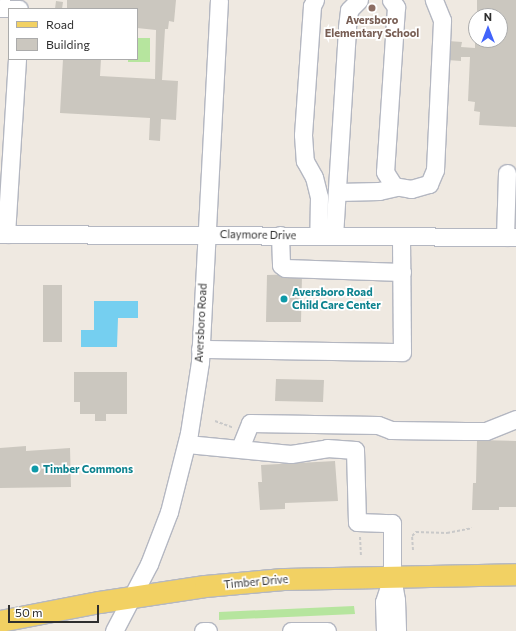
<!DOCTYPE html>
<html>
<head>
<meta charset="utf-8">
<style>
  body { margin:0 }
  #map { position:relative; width:516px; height:631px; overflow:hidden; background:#efe9e1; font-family:Commissioner,sans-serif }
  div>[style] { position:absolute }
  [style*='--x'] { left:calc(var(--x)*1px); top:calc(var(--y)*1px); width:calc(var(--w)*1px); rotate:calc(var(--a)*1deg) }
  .green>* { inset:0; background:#b6e59e }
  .water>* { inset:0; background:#75cff0 }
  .building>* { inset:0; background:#cbc7bf }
  .path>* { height:2px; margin-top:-1px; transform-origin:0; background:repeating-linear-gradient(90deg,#c9c9c9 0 3px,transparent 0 5px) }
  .roads { filter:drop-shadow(1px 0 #b4b7c1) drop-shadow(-1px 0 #b4b7c1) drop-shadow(0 1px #b4b7c1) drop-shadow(0 -1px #b4b7c1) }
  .minor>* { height:17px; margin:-8.5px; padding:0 8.5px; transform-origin:8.5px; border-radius:8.5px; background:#fff }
  .major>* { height:21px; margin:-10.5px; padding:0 10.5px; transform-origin:10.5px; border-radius:10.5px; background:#f2d163 }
  .dots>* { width:11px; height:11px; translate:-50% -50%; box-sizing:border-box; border:2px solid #fff; border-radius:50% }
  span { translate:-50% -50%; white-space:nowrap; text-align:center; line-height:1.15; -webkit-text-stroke:3.5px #fff; paint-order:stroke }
  .education-label { font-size:11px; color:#785e54; font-weight:700 }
  .street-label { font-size:11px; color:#2e2e2e }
  .culture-label { font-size:11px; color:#0d838f; font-weight:700 }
  .left { translate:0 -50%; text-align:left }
  .legend { position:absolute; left:8px; top:8px; width:130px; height:52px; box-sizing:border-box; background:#fff; border:1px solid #ababab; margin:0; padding:5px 7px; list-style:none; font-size:12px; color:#2e2e2e }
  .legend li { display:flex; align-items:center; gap:8px; height:20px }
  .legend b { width:20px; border:1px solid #ababab }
  .north { position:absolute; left:468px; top:8px; width:40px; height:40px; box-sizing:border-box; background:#fff; border:1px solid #ababab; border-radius:50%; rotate:0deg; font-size:11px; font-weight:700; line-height:16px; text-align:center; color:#2e2e2e }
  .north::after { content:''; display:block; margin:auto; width:14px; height:18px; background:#4264fb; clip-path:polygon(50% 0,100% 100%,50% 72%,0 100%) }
  .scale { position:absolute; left:8px; top:605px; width:91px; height:18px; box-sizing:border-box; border:2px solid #2e2e2e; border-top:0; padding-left:5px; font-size:12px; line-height:14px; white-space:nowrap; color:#2e2e2e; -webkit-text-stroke:3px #fff; paint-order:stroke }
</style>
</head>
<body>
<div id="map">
  <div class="green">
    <i style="clip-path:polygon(137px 38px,150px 38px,150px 62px,128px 62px,128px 59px,137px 59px)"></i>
    <i style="clip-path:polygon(354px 606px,355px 614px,219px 620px,219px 612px)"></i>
  </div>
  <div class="water">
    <i style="clip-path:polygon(94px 301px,138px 301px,138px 318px,118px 318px,117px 347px,81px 347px,81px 330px,94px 330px)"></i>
  </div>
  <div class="building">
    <i style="clip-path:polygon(67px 0,176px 0,174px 22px,169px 21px,168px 29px,165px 29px,162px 80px,178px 81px,176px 120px,161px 119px,160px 141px,149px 140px,150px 118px,60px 113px,63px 59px,101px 59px,100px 76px,155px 79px,156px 30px,137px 28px,137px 9px,67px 9px)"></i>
    <i style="clip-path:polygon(477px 0,516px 0,516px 127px,479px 125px,480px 112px,474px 111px,475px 102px,468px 101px,470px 57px,461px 57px,461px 61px,447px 60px,448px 41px,462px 42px,461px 47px,475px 48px,475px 40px,500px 40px,500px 16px,477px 16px)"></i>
    <i style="clip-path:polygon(56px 1px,63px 2px,62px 9px,55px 9px)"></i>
    <i style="clip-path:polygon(302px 274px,301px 322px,266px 322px,267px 275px)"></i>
    <i style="clip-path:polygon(43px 285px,62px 285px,62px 342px,43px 342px)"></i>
    <i style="clip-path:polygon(74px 372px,127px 372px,127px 414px,106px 414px,106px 421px,95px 421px,95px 414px,80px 414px,80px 402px,74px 402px)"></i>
    <i style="clip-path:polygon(276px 379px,324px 380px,323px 402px,275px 401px)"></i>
    <i style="clip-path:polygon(477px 440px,516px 441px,516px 507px,499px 507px,499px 510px,472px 510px,473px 483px,476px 483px)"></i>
    <i style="clip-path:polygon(26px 446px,26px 451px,70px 448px,71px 487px,0 488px,0 448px)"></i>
    <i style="clip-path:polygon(335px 461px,338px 501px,285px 503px,285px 509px,260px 510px,258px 482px,262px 482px,261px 465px)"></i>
  </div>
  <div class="path">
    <i style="--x:215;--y:421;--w:20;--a:20"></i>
    <i style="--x:360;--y:537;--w:19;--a:87"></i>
    <i style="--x:413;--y:550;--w:14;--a:-94"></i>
    <i style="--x:412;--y:536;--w:6;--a:-45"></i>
    <i style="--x:416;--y:532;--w:31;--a:2"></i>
    <i style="--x:447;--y:533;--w:25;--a:-11"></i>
  </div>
  <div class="roads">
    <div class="minor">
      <i style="--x:315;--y:0;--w:7;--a:117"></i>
      <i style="--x:312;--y:6;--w:129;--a:94"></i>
      <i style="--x:303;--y:135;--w:26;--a:86"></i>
      <i style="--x:305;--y:161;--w:18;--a:61"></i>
      <i style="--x:314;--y:177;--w:21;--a:76"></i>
      <i style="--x:319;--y:197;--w:39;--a:91"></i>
      <i style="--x:391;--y:0;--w:9;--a:54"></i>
      <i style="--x:396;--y:7;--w:165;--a:93.8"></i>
      <i style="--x:385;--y:172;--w:17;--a:57"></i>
      <i style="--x:394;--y:186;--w:17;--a:10"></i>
      <i style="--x:411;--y:189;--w:19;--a:-16"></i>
      <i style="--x:429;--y:184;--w:15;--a:-67"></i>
      <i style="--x:435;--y:170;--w:150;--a:-87.3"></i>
      <i style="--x:442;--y:20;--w:22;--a:-112"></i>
      <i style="--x:0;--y:8;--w:19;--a:3"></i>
      <i style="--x:337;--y:192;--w:42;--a:-1.4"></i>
      <i style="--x:379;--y:191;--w:18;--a:-13"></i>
      <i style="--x:0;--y:234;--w:516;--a:0.33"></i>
      <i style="--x:6;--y:234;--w:175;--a:-86.4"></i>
      <i style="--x:280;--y:235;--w:30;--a:88"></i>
      <i style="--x:281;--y:265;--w:5;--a:37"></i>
      <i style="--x:285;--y:268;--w:117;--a:2"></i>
      <i style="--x:334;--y:236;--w:209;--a:-86.4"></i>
      <i style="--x:347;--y:27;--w:17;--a:-83"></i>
      <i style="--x:349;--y:10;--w:14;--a:-45"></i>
      <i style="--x:505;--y:237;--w:64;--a:-88.2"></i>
      <i style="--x:200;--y:349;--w:202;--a:0.9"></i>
      <i style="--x:402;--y:352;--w:116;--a:-90.5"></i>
      <i style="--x:187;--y:444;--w:104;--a:5.5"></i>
      <i style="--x:291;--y:454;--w:36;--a:-9"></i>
      <i style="--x:327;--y:448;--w:28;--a:4"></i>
      <i style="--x:355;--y:450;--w:72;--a:88.4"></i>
      <i style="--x:357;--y:522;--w:35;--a:2"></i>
      <i style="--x:392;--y:523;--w:54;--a:90"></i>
      <i style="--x:392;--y:577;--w:23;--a:80"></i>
      <i style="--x:396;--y:600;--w:31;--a:88"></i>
      <i style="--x:240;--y:448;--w:27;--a:-68"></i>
      <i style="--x:250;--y:423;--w:128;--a:0.9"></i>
      <i style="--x:378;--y:425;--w:14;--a:21"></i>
      <i style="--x:391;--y:430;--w:74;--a:0.8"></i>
      <i style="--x:465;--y:431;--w:21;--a:0"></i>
      <i style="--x:486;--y:431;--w:32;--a:-22"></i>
      <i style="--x:114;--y:631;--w:76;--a:-62.4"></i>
      <i style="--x:149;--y:564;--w:56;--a:-69"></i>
      <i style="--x:169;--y:512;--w:81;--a:-75.8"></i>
      <i style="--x:189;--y:433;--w:72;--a:-81.2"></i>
      <i style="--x:200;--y:362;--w:362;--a:-87"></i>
      <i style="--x:203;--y:631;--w:5;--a:0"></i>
      <i style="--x:291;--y:631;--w:36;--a:0"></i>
      <i style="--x:385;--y:631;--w:29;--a:-92"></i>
      <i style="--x:384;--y:602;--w:22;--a:-72"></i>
    </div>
    <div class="major">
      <i style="--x:0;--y:621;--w:101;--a:-10.9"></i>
      <i style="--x:99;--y:602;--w:107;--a:-8.6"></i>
      <i style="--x:205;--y:586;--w:78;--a:-5.1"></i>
      <i style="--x:283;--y:579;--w:233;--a:-1.2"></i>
    </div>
  </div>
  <div class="dots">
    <i style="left:372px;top:8px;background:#8d6e63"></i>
    <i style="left:284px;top:299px;background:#0f9aa8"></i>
    <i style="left:35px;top:469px;background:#0f9aa8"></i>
  </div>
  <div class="education-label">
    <span style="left:372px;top:27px">Aversboro<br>Elementary School</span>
  </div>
  <div class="street-label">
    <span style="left:258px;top:235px;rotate:1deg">Claymore Drive</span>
    <span style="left:201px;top:323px;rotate:-87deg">Aversboro Road</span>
    <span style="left:256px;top:582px;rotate:-5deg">Timber Drive</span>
  </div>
  <div class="culture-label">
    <span class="left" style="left:292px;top:299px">Aversboro Road<br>Child Care Center</span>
    <span class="left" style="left:43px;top:469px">Timber Commons</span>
  </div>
  <ul class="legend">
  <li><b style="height:5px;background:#f2d163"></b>Road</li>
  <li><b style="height:11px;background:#cbc7bf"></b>Building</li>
  </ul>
  <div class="north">N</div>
  <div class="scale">50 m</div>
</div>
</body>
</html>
